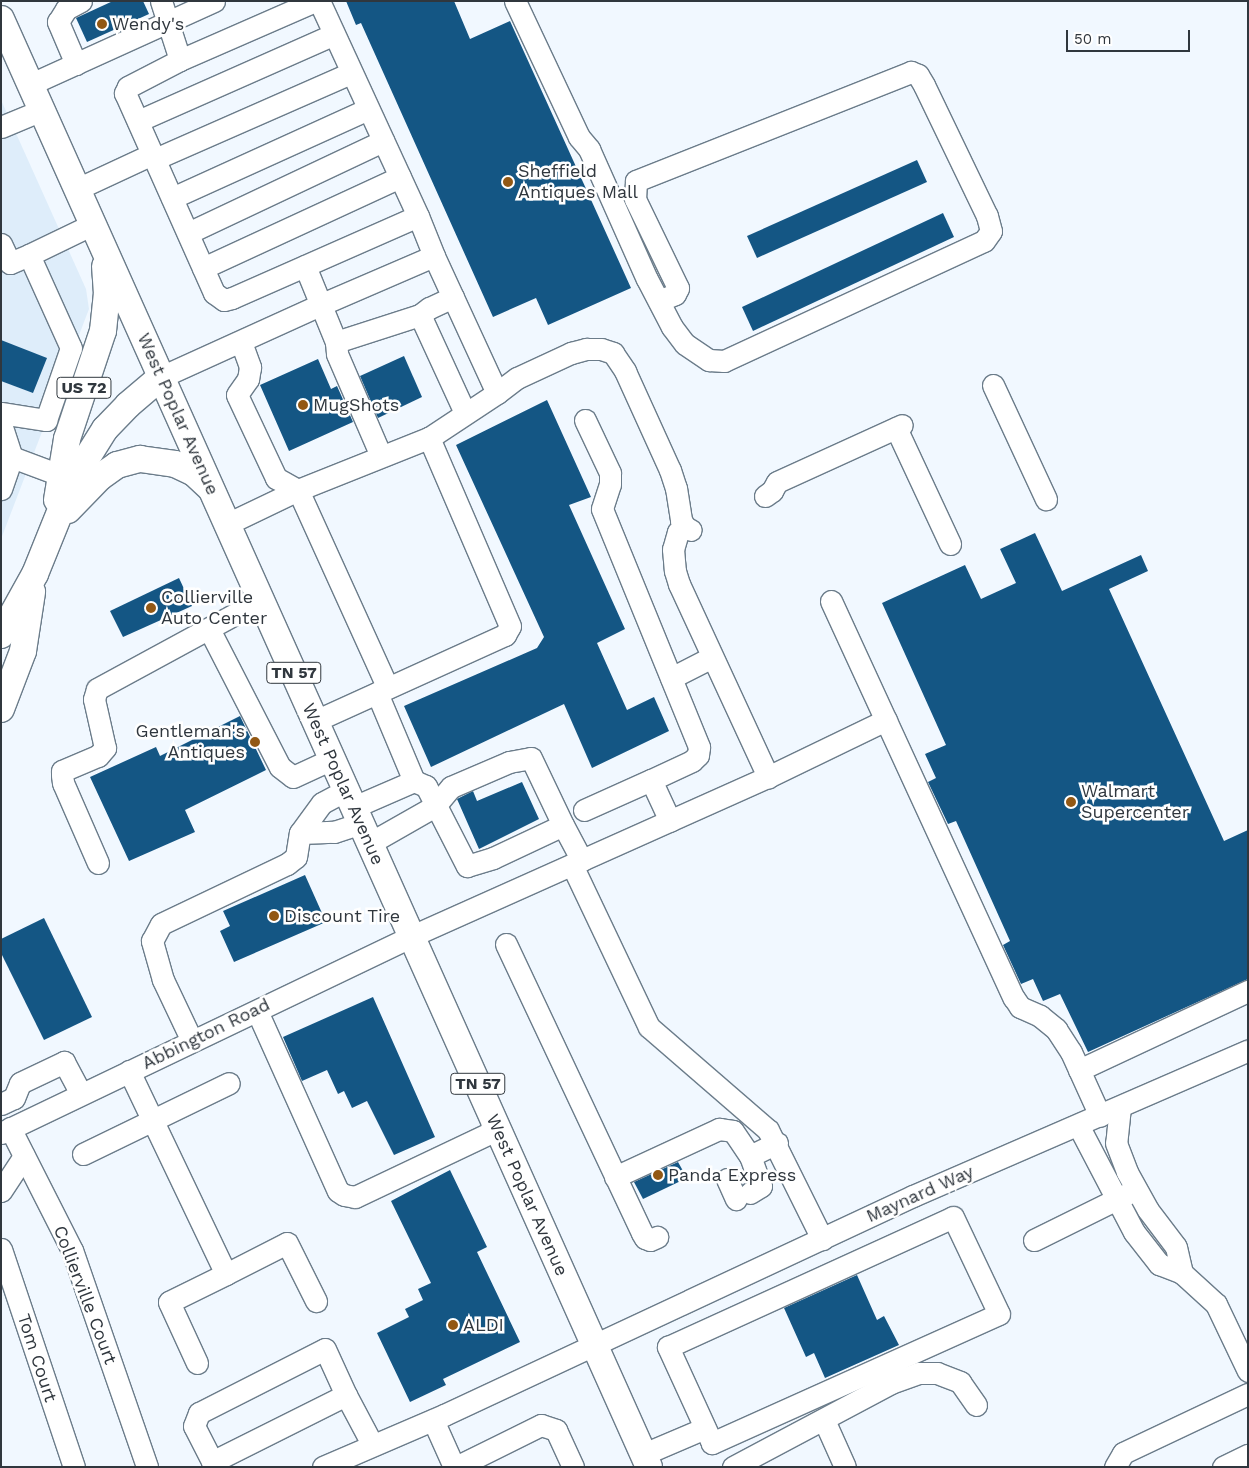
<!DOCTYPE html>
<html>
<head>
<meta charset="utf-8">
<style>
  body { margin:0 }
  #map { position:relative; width:1249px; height:1468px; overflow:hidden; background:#f1f8ff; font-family:"Work Sans",sans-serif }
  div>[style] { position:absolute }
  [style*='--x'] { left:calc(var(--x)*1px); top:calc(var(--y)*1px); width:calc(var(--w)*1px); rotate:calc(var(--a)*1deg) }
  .built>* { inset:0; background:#deedfa }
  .building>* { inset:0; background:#145684 }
  .roads { filter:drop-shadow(1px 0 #6b7c8a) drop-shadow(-1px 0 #6b7c8a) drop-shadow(0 1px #6b7c8a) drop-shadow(0 -1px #6b7c8a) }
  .minor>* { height:21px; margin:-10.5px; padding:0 10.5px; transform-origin:10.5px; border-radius:10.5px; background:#fff }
  .major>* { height:26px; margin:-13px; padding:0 13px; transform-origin:13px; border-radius:13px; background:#fff }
  .dots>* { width:14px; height:14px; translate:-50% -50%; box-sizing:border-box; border:2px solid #fff; border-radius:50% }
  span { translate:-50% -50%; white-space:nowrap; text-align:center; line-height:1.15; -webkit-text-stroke:5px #fff; paint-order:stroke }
  .shield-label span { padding:1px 4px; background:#fff; border:1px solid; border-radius:4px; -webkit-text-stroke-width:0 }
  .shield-label { font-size:16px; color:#30373e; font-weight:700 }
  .poi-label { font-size:18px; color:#30373e }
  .left { translate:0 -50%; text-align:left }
  .right { translate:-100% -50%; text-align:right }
  .street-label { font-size:18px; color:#30373e }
  .frame { position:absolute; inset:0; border:2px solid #30373e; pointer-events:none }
  .scale { position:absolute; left:1066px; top:30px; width:124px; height:22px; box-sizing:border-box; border:2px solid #30373e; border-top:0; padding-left:6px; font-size:15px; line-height:18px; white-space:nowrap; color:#30373e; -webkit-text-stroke:4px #fff; paint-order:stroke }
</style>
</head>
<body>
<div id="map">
  <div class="built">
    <i style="clip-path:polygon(1px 100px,86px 289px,89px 309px,1px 539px)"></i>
  </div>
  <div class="building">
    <i style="clip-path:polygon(113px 1px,143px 1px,149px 14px,87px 42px,76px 18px)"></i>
    <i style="clip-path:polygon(346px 1px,454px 1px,470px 39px,510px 21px,631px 288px,548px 325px,536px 298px,493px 317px,361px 23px,356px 25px)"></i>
    <i style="clip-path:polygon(917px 160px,927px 182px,757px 258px,747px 236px)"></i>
    <i style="clip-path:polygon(943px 213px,954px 237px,753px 331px,742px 307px)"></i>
    <i style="clip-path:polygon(1px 340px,47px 358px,33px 393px,1px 381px)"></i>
    <i style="clip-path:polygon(404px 356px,422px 397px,378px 418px,360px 376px)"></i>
    <i style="clip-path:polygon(318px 359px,331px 389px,337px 386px,353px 422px,289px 451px,260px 385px)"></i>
    <i style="clip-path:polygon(547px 400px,591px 497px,569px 505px,625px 629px,597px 643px,627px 710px,654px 697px,669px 731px,592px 768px,564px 704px,431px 767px,404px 706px,537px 648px,544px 637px,456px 445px)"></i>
    <i style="clip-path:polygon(1035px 533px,1062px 591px,1141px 555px,1148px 571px,1109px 589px,1224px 841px,1248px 830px,1248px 979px,1088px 1052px,1060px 994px,1043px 1001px,1033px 979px,1021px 984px,1003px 945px,1010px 941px,956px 821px,948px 824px,928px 782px,936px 778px,925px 754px,946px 745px,882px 603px,965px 565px,981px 599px,1016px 583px,1000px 549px)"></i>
    <i style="clip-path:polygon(179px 578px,192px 606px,123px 637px,110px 611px)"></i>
    <i style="clip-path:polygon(240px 716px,266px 770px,185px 810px,195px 832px,129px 861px,90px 777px,156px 747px,160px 756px)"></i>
    <i style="clip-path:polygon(522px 782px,539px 819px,479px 849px,457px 799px,473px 791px,477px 801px)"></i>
    <i style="clip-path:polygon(305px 875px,326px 922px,234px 962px,220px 931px,230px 926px,223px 911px)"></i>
    <i style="clip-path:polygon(44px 918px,92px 1017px,44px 1040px,1px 953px,1px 939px)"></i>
    <i style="clip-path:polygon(373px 997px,435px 1137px,394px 1155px,367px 1101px,352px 1108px,344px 1091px,338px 1094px,327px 1070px,302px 1081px,283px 1037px)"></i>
    <i style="clip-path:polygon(678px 1162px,687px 1178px,643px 1199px,634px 1182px)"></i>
    <i style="clip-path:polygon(450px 1170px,487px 1247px,477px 1252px,520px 1342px,443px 1379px,446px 1385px,410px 1402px,377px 1333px,409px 1317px,405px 1309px,423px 1300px,418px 1289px,431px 1283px,391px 1201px)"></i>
    <i style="clip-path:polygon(857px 1275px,877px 1320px,884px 1316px,899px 1345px,825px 1378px,814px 1353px,806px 1357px,784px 1308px)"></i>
  </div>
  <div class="roads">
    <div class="minor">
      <i style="--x:161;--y:1;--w:62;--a:72.1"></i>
      <i style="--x:180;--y:60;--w:59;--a:152.6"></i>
      <i style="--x:128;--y:87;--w:7;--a:117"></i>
      <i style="--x:125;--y:93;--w:219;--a:66"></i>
      <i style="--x:214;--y:293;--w:12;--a:35"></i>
      <i style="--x:224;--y:300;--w:8;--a:-14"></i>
      <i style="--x:232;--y:298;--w:203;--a:-23.8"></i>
      <i style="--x:418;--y:216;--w:237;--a:-114.7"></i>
      <i style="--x:515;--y:1;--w:150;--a:64.8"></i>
      <i style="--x:579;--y:137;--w:16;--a:50"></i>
      <i style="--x:589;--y:149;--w:142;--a:66"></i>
      <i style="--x:647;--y:279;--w:54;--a:62.5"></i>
      <i style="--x:672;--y:327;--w:21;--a:53"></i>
      <i style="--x:685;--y:344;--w:29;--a:34"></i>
      <i style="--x:709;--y:360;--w:15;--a:4"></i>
      <i style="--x:724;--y:361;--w:286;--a:-24.8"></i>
      <i style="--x:984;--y:241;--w:12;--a:-55"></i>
      <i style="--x:991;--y:231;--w:16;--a:-105"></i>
      <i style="--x:987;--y:216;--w:145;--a:-115.7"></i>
      <i style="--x:924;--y:85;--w:12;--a:-121"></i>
      <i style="--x:918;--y:75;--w:8;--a:-157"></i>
      <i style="--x:911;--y:72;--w:296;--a:158.4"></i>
      <i style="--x:636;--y:181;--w:18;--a:93"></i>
      <i style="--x:635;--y:199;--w:99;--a:64.2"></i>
      <i style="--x:678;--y:288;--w:7;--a:117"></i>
      <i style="--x:675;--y:294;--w:17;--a:156"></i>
      <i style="--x:180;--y:60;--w:147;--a:-23.6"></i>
      <i style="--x:76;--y:64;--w:46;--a:-113.2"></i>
      <i style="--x:58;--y:22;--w:15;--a:-58"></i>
      <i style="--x:66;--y:9;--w:17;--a:-28"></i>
      <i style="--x:31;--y:84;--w:201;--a:-24.4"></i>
      <i style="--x:138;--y:121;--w:214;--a:-23.9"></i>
      <i style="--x:1;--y:127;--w:44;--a:-22.5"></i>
      <i style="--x:155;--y:159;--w:214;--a:-23.7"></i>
      <i style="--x:77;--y:189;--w:83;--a:-25"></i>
      <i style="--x:172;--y:198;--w:215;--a:-24.4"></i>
      <i style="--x:188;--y:233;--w:216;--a:-25.3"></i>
      <i style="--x:1;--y:244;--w:21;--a:65"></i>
      <i style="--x:10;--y:263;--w:21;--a:-23"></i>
      <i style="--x:305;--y:266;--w:82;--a:67.8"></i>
      <i style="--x:336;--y:342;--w:12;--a:85"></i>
      <i style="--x:337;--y:354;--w:111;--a:66.7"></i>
      <i style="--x:203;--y:268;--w:217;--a:-24.8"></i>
      <i style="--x:453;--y:297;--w:26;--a:155"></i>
      <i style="--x:429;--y:308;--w:11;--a:142"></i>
      <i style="--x:420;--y:315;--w:108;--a:65.3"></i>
      <i style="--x:241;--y:342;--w:27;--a:70"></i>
      <i style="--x:250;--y:367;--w:12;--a:99"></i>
      <i style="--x:248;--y:379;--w:19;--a:125"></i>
      <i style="--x:237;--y:395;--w:92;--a:64.8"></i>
      <i style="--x:276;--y:478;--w:25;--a:29"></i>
      <i style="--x:298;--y:490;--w:217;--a:65.6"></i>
      <i style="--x:336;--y:342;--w:88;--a:-17.8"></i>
      <i style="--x:161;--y:377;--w:175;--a:-24.4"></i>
      <i style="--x:320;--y:305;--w:124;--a:-23.3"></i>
      <i style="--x:434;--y:256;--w:43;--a:-111.8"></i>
      <i style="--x:993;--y:385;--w:126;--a:65.1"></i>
      <i style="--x:497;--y:393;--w:25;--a:-37"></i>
      <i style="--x:517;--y:378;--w:60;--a:-24.8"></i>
      <i style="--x:571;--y:353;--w:16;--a:-15"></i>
      <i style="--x:586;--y:349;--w:15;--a:0"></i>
      <i style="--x:601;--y:349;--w:13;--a:18"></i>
      <i style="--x:613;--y:353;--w:22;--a:56"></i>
      <i style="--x:625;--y:371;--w:109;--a:65.6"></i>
      <i style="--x:670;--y:470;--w:19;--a:72"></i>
      <i style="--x:676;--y:488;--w:33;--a:81"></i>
      <i style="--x:681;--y:521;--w:9;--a:54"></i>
      <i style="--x:686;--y:528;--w:5;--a:22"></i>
      <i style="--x:1;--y:413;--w:46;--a:8.8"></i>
      <i style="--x:46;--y:420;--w:76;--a:-70.9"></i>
      <i style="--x:71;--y:348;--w:102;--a:-114.3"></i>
      <i style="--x:29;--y:255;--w:71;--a:-25.8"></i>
      <i style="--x:585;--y:420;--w:59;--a:64.7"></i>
      <i style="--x:610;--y:473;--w:11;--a:90"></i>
      <i style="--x:610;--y:484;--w:26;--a:108"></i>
      <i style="--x:602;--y:509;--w:257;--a:67.8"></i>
      <i style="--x:699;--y:747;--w:8;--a:97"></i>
      <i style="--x:698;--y:755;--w:8;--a:135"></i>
      <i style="--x:692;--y:761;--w:45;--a:155.1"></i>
      <i style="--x:651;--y:780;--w:45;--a:65.1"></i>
      <i style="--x:1;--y:424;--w:35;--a:72"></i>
      <i style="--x:12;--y:457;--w:34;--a:109"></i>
      <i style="--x:896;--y:428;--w:128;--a:65"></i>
      <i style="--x:1;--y:453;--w:80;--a:20.5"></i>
      <i style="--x:765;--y:496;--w:9;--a:-36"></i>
      <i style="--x:772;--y:491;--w:10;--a:-61"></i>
      <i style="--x:777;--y:482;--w:137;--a:-24.5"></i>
      <i style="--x:227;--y:524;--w:79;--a:-25.6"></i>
      <i style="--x:298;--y:490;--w:141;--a:-21.7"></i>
      <i style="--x:429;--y:438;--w:82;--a:-33.5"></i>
      <i style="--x:497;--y:393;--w:151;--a:-114.7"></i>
      <i style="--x:686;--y:528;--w:9;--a:153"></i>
      <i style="--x:678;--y:532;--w:18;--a:106"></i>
      <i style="--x:673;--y:549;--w:22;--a:85"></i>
      <i style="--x:675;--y:571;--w:14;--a:73"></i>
      <i style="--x:679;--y:584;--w:213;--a:65.2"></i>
      <i style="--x:831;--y:601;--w:437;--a:65.3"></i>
      <i style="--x:1014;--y:998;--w:11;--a:56"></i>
      <i style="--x:1020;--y:1007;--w:22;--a:24"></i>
      <i style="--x:1040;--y:1016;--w:21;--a:39"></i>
      <i style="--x:1056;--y:1029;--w:27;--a:57"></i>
      <i style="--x:1071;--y:1052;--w:70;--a:65.6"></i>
      <i style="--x:209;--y:629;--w:155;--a:62.8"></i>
      <i style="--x:280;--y:767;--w:16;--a:38"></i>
      <i style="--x:293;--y:777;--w:43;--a:-24.8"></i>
      <i style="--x:671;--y:678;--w:46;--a:-27.1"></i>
      <i style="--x:377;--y:693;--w:95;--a:67.2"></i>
      <i style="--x:414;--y:781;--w:13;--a:23"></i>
      <i style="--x:426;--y:786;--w:90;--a:62.9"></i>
      <i style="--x:467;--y:866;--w:27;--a:-17"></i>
      <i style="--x:493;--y:858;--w:77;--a:-25.2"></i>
      <i style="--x:563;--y:825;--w:40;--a:62"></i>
      <i style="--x:315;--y:721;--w:209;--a:-24.4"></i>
      <i style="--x:505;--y:635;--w:10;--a:-61"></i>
      <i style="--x:510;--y:626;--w:205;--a:-113.3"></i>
      <i style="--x:354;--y:807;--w:65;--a:-23.4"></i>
      <i style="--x:584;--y:810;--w:73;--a:-24.1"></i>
      <i style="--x:300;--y:833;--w:34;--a:-2"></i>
      <i style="--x:334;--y:832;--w:28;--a:-18"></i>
      <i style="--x:370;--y:843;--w:75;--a:-29.6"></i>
      <i style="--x:435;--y:806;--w:25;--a:-50"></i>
      <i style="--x:451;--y:787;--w:63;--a:-23.3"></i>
      <i style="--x:509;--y:762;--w:22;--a:-10"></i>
      <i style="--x:531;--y:758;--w:74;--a:64.5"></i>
      <i style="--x:98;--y:863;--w:87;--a:-113.6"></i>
      <i style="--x:63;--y:783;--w:8;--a:-97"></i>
      <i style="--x:62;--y:775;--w:4;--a:-90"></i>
      <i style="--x:62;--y:771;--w:39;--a:-23"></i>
      <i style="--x:98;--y:756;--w:11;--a:-49"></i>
      <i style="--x:105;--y:748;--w:50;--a:-102.7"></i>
      <i style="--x:94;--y:699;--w:10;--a:-73"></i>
      <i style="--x:97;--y:689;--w:187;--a:-28.5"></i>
      <i style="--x:572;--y:865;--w:179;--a:64.6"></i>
      <i style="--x:649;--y:1027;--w:157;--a:40.9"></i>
      <i style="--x:768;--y:1130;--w:122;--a:63.6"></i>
      <i style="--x:506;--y:944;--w:319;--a:64.8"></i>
      <i style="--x:642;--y:1233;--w:6;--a:59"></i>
      <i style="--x:645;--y:1238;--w:5;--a:22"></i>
      <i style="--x:650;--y:1240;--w:8;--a:-23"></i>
      <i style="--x:257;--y:1011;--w:197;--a:65.8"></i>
      <i style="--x:338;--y:1191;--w:7;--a:34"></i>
      <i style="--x:344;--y:1195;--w:11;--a:10"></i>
      <i style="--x:355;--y:1197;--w:158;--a:-25.4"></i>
      <i style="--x:192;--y:1041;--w:68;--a:-115.4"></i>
      <i style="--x:163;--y:980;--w:41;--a:-105.8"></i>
      <i style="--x:152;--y:941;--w:19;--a:-62"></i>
      <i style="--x:161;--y:924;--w:140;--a:-25.5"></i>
      <i style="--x:287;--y:864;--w:11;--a:-38"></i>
      <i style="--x:296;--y:857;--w:24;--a:-81"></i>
      <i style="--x:300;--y:833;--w:37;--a:-54"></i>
      <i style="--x:322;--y:803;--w:27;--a:-28"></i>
      <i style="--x:1079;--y:1070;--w:187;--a:-25.1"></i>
      <i style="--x:129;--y:1071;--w:225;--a:64.5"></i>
      <i style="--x:226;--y:1274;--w:68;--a:-26.9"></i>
      <i style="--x:287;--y:1243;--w:65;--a:63.4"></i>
      <i style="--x:1;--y:1104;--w:14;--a:-25"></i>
      <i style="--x:14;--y:1098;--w:16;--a:-68"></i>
      <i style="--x:20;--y:1083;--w:49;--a:-25.5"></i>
      <i style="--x:64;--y:1062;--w:36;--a:62"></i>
      <i style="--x:1120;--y:1107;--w:36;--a:96"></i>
      <i style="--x:1116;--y:1143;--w:31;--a:69"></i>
      <i style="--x:1127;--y:1172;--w:43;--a:61.1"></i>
      <i style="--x:1148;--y:1210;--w:46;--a:52.9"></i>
      <i style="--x:1176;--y:1247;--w:27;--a:77"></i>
      <i style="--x:1078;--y:1125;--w:121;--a:62.4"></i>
      <i style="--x:1134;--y:1232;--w:41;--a:52"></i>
      <i style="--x:1159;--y:1264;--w:25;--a:21"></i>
      <i style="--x:1182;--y:1273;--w:46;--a:42.4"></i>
      <i style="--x:1216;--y:1304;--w:74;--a:64.5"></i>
      <i style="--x:10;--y:1128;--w:137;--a:63.1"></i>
      <i style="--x:72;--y:1250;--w:230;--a:70.9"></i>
      <i style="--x:1;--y:1133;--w:456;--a:-25.6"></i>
      <i style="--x:412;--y:936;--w:390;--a:-24.1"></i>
      <i style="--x:768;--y:777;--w:131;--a:-25.8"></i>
      <i style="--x:83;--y:1154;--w:162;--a:-25.9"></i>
      <i style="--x:750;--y:1156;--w:32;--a:70"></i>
      <i style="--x:761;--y:1186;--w:13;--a:148"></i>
      <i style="--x:615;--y:1177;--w:115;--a:-24.8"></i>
      <i style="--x:719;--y:1129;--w:14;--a:8"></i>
      <i style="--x:733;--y:1131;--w:30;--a:56"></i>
      <i style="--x:750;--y:1156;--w:30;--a:-26"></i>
      <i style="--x:727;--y:1179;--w:22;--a:66"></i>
      <i style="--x:1;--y:1191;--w:42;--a:-56.7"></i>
      <i style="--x:953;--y:1217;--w:107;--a:64.6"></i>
      <i style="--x:999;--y:1314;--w:315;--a:155.8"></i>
      <i style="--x:712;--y:1443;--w:106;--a:-114.6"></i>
      <i style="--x:668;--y:1347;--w:313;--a:-24.5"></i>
      <i style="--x:1034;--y:1240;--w:104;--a:-26.3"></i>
      <i style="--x:1;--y:1249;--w:230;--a:71.5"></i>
      <i style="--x:197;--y:1363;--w:67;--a:-114.7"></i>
      <i style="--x:169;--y:1302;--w:64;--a:-26.2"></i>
      <i style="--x:433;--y:1420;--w:51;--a:65.9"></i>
      <i style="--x:824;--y:1420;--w:51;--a:65.9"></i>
      <i style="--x:644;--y:1454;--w:66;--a:-23.1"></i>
      <i style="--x:212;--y:1462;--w:150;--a:-26.6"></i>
      <i style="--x:215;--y:1467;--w:46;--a:-117.1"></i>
      <i style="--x:194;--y:1426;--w:14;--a:-69"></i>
      <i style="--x:199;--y:1413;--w:141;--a:-26.9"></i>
      <i style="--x:325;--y:1349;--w:51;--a:65.5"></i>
      <i style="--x:346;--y:1395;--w:55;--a:62"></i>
      <i style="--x:323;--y:1467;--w:132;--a:-23.3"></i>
      <i style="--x:444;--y:1415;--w:518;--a:-25.03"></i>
      <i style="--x:913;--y:1196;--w:365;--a:-23.5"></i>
      <i style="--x:456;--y:1467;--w:95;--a:-26.3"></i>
      <i style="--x:541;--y:1425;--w:16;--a:18"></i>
      <i style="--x:556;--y:1430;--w:41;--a:65.3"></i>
      <i style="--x:733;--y:1467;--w:179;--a:-28"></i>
      <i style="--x:891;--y:1383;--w:29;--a:-20"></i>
      <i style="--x:918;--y:1373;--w:19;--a:0"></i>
      <i style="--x:937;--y:1373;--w:25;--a:21"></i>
      <i style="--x:960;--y:1382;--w:28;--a:55"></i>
      <i style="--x:1115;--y:1467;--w:16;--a:-60"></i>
      <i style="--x:1123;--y:1453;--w:138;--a:-25.3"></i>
      <i style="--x:1223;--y:1467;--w:28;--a:-26"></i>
    </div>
    <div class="major">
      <i style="--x:1;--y:19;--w:1586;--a:65.89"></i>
      <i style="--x:57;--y:500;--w:62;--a:-80.7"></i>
      <i style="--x:67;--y:439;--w:114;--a:-71.6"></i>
      <i style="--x:103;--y:331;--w:37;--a:-84"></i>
      <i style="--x:107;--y:294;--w:28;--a:-94"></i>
      <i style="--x:68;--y:510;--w:46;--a:-45.9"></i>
      <i style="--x:100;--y:477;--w:21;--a:-35"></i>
      <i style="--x:117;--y:465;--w:24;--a:-15"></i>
      <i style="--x:140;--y:459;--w:35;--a:8"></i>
      <i style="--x:175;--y:464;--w:21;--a:25"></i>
      <i style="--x:194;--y:473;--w:22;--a:43"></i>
      <i style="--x:1;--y:635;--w:70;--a:-60.9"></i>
      <i style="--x:35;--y:574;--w:101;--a:-68"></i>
      <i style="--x:73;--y:480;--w:60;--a:-57.9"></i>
      <i style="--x:105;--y:429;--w:33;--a:-46"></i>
      <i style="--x:128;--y:405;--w:43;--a:-40.3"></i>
      <i style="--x:1;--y:709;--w:62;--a:-69.2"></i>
      <i style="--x:23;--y:651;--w:60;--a:-81.3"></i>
    </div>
  </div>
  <div class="dots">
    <i style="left:102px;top:24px;background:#925814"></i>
    <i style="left:508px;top:182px;background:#925814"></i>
    <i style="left:303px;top:405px;background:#925814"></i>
    <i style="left:151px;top:608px;background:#925814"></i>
    <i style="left:255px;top:742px;background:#925814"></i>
    <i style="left:1071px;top:802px;background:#925814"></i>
    <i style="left:274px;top:916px;background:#925814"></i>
    <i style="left:658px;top:1175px;background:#925814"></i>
    <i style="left:453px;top:1325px;background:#925814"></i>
  </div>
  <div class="shield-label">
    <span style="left:84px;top:388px">US 72</span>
    <span style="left:294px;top:673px">TN 57</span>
    <span style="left:478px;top:1084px">TN 57</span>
  </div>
  <div class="poi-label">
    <span class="left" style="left:112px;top:24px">Wendy's</span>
    <span class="left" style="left:518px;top:182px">Sheffield<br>Antiques Mall</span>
    <span class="left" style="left:313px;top:405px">MugShots</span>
    <span class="left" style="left:161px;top:608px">Collierville<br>Auto Center</span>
    <span class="right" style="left:245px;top:742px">Gentleman's<br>Antiques</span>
    <span class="left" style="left:1081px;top:802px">Walmart<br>Supercenter</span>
    <span class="left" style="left:284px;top:916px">Discount Tire</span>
    <span class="left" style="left:668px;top:1175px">Panda Express</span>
    <span class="left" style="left:463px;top:1325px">ALDI</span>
  </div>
  <div class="street-label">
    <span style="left:178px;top:414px;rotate:66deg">West Poplar Avenue</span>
    <span style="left:343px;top:784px;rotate:66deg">West Poplar Avenue</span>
    <span style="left:206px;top:1034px;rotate:-26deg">Abbington Road</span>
    <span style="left:920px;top:1194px;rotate:-24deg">Maynard Way</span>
    <span style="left:527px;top:1195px;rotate:66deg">West Poplar Avenue</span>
    <span style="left:85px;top:1295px;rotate:69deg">Collierville Court</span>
    <span style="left:37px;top:1358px;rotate:72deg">Tom Court</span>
  </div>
  <div class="frame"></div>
  <div class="scale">50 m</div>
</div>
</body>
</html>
